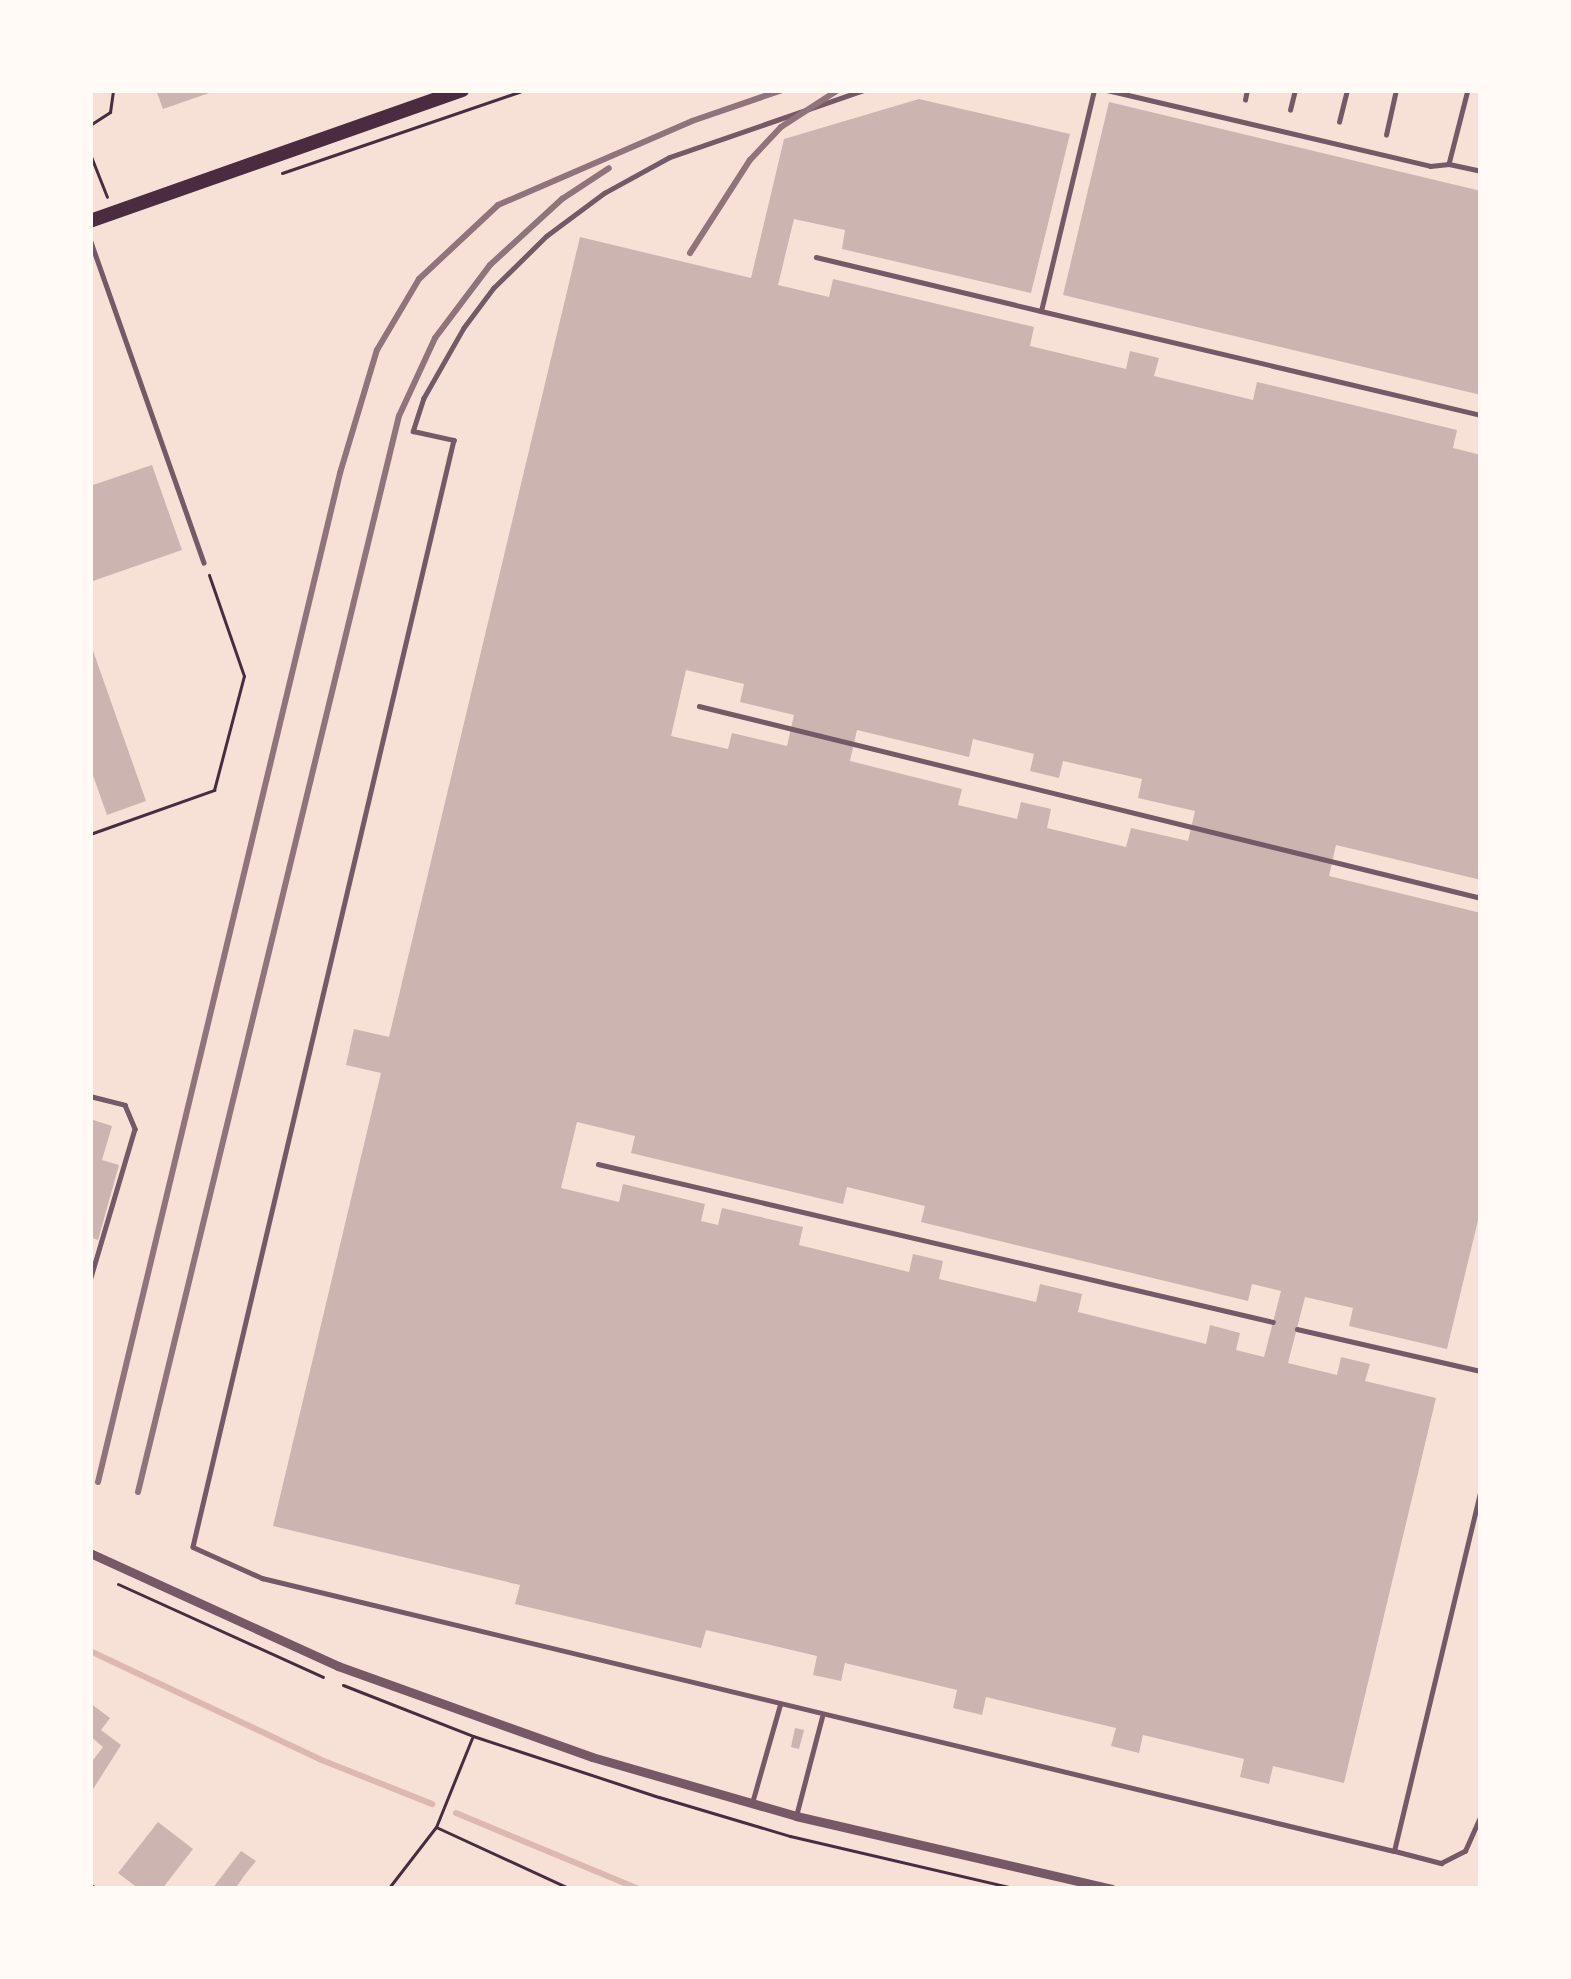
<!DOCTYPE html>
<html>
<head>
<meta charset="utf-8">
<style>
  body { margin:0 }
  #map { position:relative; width:1571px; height:1979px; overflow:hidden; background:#f7e1d7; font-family:Literata,serif }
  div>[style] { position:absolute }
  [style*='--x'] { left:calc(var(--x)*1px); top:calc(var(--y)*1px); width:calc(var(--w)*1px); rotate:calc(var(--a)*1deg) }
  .stream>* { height:6px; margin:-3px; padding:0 3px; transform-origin:3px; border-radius:3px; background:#dcb8b0 }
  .building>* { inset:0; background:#ccb4b1 }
  .path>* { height:3px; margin:-1.5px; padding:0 1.5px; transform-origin:1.5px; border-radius:1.5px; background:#4a2c40 }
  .service>* { height:4.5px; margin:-2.25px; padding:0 2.25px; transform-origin:2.25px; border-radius:2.25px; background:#755966 }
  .minor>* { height:9px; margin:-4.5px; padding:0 4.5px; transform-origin:4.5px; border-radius:4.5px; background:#755966 }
  .secondary>* { height:14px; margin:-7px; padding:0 7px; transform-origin:7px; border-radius:7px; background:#4a2c40 }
  .rail>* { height:6px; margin:-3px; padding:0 3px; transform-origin:3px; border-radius:3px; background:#8f747c }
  span { translate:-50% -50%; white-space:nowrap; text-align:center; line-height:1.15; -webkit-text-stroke:12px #fffaf5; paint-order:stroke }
  .frame { position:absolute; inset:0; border:93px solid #fffaf5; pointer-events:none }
</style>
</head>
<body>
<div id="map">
  <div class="stream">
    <i style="--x:90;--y:1651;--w:253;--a:25.2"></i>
    <i style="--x:319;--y:1759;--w:122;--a:21.7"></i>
    <i style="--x:456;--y:1813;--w:198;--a:22.6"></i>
  </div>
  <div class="building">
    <i style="clip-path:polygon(156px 90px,215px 90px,215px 91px,163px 109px)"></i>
    <i style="clip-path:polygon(evenodd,919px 99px,1070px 134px,1031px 293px,842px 249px,845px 230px,794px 219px,778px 285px,829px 297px,833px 279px,1034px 327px,1030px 346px,1126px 369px,1130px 351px,1159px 358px,1154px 376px,1253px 400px,1257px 382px,1457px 430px,1453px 448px,1481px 455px,1481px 880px,1336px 845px,1329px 876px,1481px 913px,1481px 1208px,1447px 1349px,1349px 1326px,1353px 1308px,1305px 1297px,1288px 1363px,1337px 1375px,1341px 1357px,1370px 1364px,1365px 1381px,1436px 1398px,1344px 1783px,1273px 1766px,1269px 1784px,1240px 1777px,1244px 1759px,1143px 1735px,1139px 1753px,1111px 1746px,1116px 1728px,986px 1697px,982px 1715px,953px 1708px,957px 1690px,845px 1663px,841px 1681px,813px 1675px,817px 1656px,706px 1630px,701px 1648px,515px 1604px,520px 1585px,273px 1526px,381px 1073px,346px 1065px,354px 1029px,389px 1037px,580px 237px,751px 278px,784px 139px,919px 99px,686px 670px,744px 684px,740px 702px,794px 715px,787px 746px,732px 733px,728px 749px,671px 736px,686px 670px,919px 99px,857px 730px,969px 757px,973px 739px,1034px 754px,1030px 771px,1059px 778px,1063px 761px,1142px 779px,1138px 798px,1195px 811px,1188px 841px,1131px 828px,1126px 847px,1047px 828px,1051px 809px,1021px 802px,1017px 819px,958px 805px,962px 789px,850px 761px,857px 730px,919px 99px,577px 1122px,635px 1136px,631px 1153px,843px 1204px,847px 1187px,925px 1206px,921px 1222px,1248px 1301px,1252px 1284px,1281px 1291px,1264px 1357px,1236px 1350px,1240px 1333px,1210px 1325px,1206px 1344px,1078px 1312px,1082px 1294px,1040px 1284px,1036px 1302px,939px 1279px,943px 1261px,913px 1254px,909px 1272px,799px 1245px,803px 1227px,722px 1208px,718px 1225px,701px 1221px,705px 1204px,623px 1184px,619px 1202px,561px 1188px,577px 1122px)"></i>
    <i style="clip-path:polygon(1109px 102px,1481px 191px,1481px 395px,1063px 295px)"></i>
    <i style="clip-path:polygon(152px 465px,182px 550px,90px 582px,90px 486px)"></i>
    <i style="clip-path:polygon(91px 645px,146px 801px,107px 815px,90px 767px)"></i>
    <i style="clip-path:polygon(90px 1119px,112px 1126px,102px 1160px,119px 1165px,98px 1240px,90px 1237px)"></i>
    <i style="clip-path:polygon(90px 1703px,110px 1718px,101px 1730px,121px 1745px,90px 1794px,90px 1764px,103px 1747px,90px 1736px)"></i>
    <i style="clip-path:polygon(795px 1728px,804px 1730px,799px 1749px,791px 1747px)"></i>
    <i style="clip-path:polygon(158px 1822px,193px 1849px,162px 1889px,139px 1889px,118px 1873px)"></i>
    <i style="clip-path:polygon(241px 1851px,256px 1861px,244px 1876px,235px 1889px,212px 1889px)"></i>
  </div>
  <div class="path">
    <i style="--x:90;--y:125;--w:24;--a:-33"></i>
    <i style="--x:110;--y:112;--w:22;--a:-82"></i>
    <i style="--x:90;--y:154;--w:46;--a:68.4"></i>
    <i style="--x:282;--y:173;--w:257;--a:-18.9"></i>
    <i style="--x:90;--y:834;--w:132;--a:-19.5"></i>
    <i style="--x:214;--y:790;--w:118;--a:-75.3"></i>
    <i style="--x:244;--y:676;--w:107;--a:-109.1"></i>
    <i style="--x:118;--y:1584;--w:225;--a:24.4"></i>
    <i style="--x:343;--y:1685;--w:140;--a:21.4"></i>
    <i style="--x:473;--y:1736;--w:196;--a:18.2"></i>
    <i style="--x:659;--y:1797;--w:137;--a:16.6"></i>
    <i style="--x:790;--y:1836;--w:234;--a:13.1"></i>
    <i style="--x:436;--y:1827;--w:149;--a:24.7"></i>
    <i style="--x:388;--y:1889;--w:78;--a:-52.3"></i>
    <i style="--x:436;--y:1827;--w:96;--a:-68"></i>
  </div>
  <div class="service">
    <i style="--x:865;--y:90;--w:207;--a:160.9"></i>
    <i style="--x:669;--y:158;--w:73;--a:151.3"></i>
    <i style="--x:605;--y:193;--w:72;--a:143.4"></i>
    <i style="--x:547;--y:236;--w:74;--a:135.5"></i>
    <i style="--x:494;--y:288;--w:50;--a:126.9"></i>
    <i style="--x:464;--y:328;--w:81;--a:119.7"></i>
    <i style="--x:424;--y:398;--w:35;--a:108"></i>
    <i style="--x:413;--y:431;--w:42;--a:12.4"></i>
    <i style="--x:454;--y:440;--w:1137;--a:103.27"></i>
    <i style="--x:193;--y:1547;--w:76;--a:24.2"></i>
    <i style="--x:262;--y:1578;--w:1164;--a:13.56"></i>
    <i style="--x:1394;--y:1851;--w:371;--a:-76.5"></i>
    <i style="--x:1107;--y:90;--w:332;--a:13.2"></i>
    <i style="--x:1430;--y:166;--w:19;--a:-6"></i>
    <i style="--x:1468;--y:90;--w:76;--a:104.4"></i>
    <i style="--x:1449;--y:164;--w:33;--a:12"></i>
    <i style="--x:1245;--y:100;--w:10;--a:-79"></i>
    <i style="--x:1290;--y:110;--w:21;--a:-76"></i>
    <i style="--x:1339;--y:122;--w:33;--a:-76"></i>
    <i style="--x:1386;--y:135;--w:46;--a:-77.5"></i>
    <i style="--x:90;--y:239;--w:343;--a:70.6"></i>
    <i style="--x:816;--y:257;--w:231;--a:13.5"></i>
    <i style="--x:1041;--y:311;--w:227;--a:-76.5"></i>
    <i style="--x:1041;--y:311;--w:452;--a:13.3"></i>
    <i style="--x:699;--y:706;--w:805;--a:13.79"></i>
    <i style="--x:90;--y:1096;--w:36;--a:14"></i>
    <i style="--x:125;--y:1105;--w:26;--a:67"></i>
    <i style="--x:135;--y:1129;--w:159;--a:106.5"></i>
    <i style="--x:598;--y:1164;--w:693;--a:13.17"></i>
    <i style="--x:1297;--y:1329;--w:189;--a:12.9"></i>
    <i style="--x:752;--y:1803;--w:102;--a:-74.1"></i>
    <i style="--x:796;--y:1816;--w:102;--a:-75.3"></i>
    <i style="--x:1395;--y:1851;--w:48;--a:14.6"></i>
    <i style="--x:1441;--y:1863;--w:27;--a:-27"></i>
    <i style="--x:1465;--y:1851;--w:39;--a:-66"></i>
  </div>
  <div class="minor">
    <i style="--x:90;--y:1553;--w:273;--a:24.5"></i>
    <i style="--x:338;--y:1666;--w:270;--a:19.7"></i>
    <i style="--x:592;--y:1757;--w:212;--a:16.1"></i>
    <i style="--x:796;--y:1816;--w:324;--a:13"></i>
    <i style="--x:90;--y:1888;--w:2;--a:27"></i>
  </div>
  <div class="secondary">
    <i style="--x:90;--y:221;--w:395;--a:-19.4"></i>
  </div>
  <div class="rail">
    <i style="--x:690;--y:253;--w:111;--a:-57.2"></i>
    <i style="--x:750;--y:160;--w:45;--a:-46.8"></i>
    <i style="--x:781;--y:127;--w:68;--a:-33"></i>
    <i style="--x:98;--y:1482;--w:1038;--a:-76.51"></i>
    <i style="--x:340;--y:473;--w:128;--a:-73.3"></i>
    <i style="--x:377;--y:350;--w:82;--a:-59.4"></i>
    <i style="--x:419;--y:279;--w:108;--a:-43.1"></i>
    <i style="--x:498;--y:205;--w:211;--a:-23.4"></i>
    <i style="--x:692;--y:121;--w:95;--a:-19"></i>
    <i style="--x:138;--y:1492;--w:1107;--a:-76.37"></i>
    <i style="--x:399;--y:416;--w:86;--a:-65.2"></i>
    <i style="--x:435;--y:338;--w:91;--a:-53"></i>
    <i style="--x:490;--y:265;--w:98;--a:-42.5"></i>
    <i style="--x:562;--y:199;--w:56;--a:-33.4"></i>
  </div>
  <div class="frame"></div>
</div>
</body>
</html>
